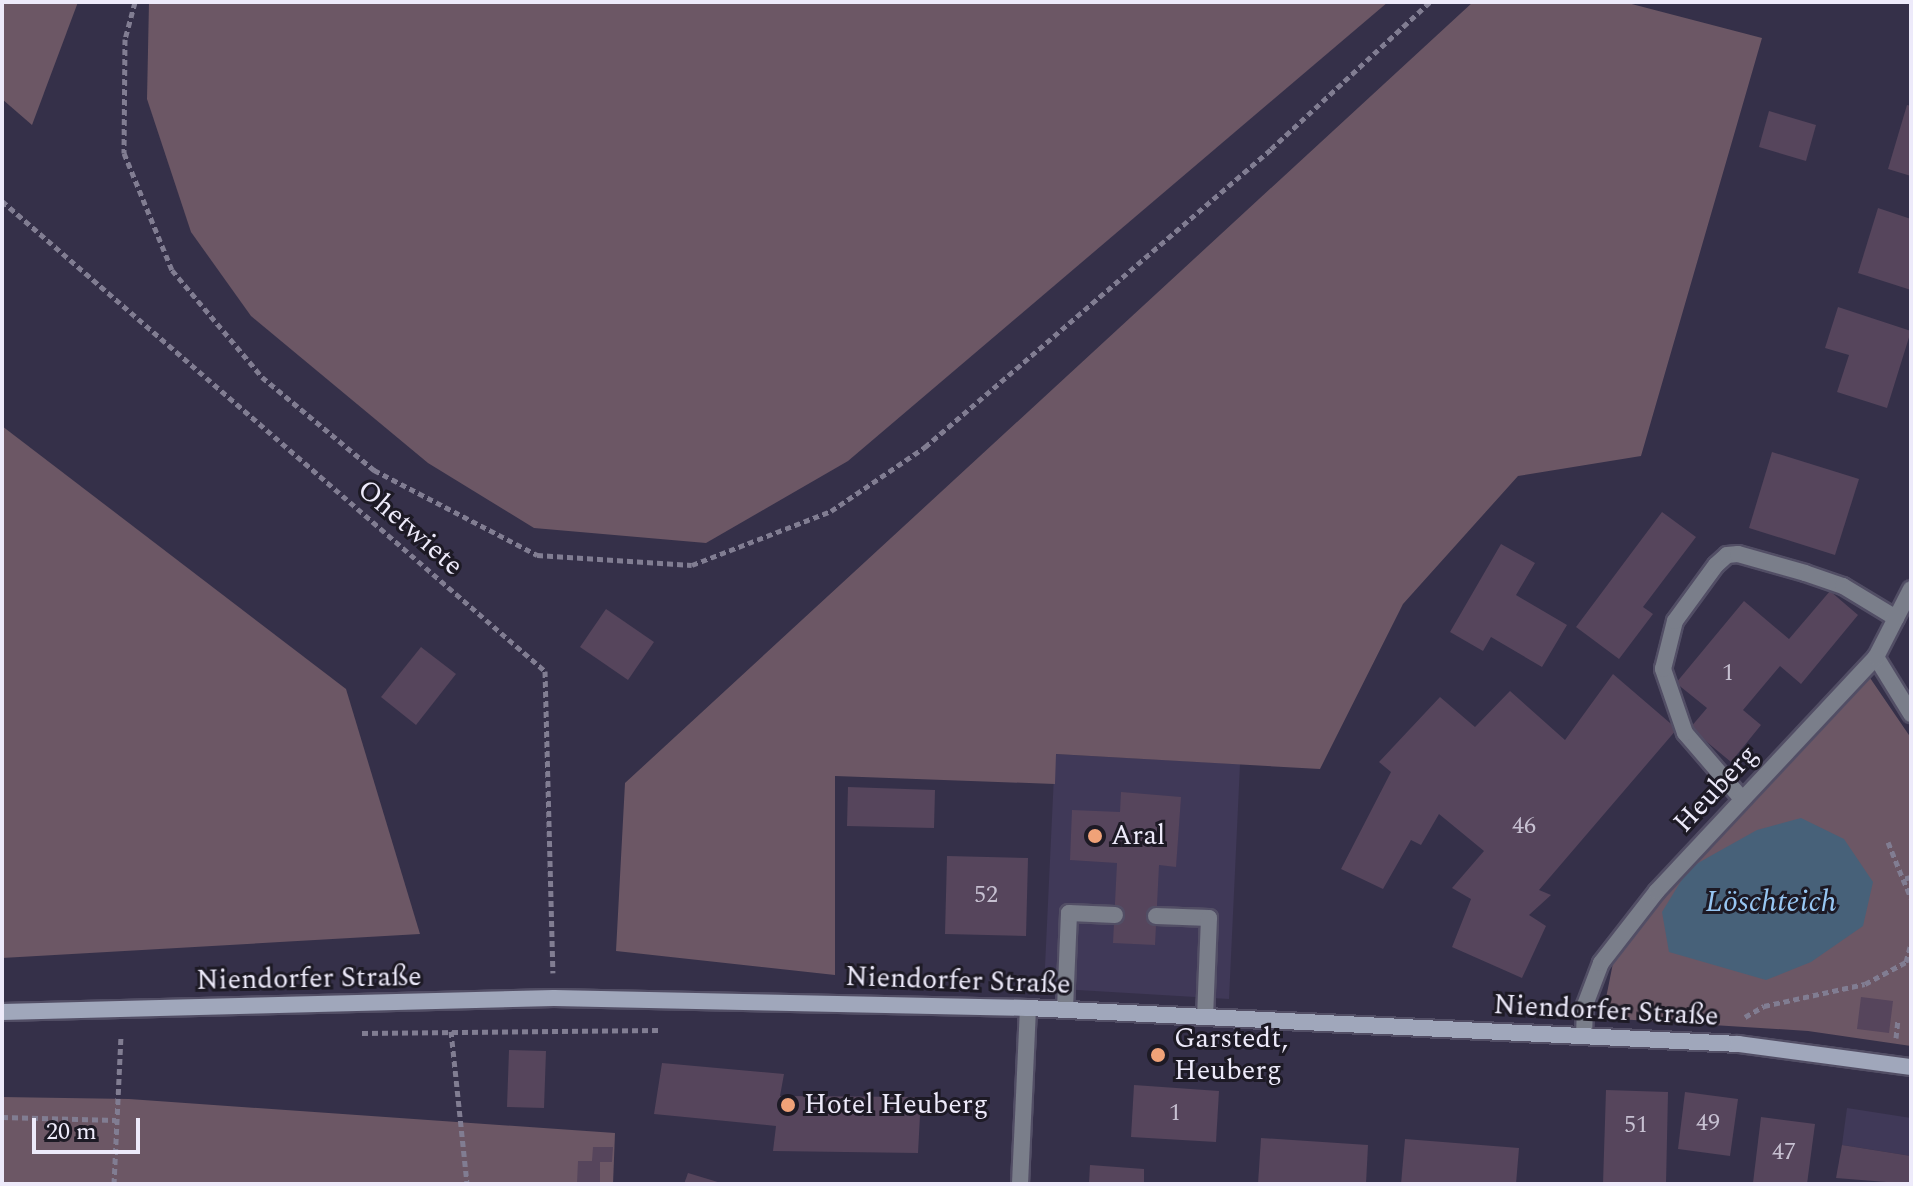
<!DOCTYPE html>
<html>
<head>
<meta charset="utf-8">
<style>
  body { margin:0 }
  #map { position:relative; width:1913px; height:1186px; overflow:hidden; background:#353049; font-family:Spectral,serif }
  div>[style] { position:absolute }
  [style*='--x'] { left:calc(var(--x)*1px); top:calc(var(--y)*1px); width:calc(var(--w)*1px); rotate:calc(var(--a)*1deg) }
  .built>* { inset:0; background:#403958 }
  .green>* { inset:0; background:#6c5765 }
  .water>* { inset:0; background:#476179 }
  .building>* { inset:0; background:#56455c }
  .path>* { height:5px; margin-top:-2.5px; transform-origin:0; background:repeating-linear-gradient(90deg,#817d92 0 6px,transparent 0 10px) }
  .roads { filter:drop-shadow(2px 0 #524e65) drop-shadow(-2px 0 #524e65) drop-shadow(0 2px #524e65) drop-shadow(0 -2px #524e65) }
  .lane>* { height:16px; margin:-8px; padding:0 8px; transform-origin:8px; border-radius:8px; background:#7a7e8a }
  .street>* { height:16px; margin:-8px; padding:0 8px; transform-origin:8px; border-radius:8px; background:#7a7e8a }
  .secondary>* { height:16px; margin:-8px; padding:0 8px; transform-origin:8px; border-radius:8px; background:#a0a7bb }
  .dots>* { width:22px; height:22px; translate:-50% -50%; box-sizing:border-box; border:4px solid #1d1a25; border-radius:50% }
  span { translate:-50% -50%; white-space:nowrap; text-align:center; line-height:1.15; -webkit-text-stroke:6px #1d1a25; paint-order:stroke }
  .number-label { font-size:24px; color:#c7c1d2 }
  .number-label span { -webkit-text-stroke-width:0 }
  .street-label { font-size:28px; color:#edeafa }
  .poi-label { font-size:28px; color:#edeafa }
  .left { translate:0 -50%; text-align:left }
  .water-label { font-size:30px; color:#97c6f2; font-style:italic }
  .frame { position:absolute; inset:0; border:4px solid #edeafa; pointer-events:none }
  .scale { position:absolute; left:32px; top:1118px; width:108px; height:36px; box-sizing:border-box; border:4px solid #edeafa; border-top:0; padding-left:10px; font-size:24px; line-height:28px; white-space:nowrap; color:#edeafa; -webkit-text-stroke:6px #1d1a25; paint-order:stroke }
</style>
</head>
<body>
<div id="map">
  <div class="built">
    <i style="clip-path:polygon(1055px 754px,1240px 764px,1229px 999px,1044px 988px)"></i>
    <i style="clip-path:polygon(1847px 1108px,1911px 1118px,1911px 1156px,1842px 1145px)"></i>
  </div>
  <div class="green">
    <i style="clip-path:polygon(2px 2px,78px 2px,32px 125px,2px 99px)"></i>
    <i style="clip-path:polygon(149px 2px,1388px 2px,848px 461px,706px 543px,534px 528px,428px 463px,251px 316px,191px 232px,147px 99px)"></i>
    <i style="clip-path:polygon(1473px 2px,1624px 2px,1762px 38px,1641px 456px,1518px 476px,1403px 604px,1320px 769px,1056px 754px,1055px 784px,835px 776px,835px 975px,616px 951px,625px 783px)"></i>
    <i style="clip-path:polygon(2px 426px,346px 689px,420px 934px,2px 958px)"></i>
    <i style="clip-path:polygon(1868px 675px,1911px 738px,1911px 1046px,1808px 1031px,1602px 1018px,1613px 963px,1662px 896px)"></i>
    <i style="clip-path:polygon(2px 1097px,129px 1099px,615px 1133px,613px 1184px,2px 1184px)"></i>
  </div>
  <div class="water">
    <i style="clip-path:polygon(1801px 818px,1844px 839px,1873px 882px,1863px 926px,1811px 962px,1766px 980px,1669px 952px,1662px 912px,1689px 868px,1757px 830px)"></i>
  </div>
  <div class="building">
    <i style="clip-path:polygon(1907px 105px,1911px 106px,1911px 176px,1888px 169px)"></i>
    <i style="clip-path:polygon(1769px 111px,1816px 125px,1806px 161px,1759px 147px)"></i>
    <i style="clip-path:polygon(1878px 208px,1911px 219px,1911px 290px,1858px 273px)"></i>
    <i style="clip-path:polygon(1838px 307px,1911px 331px,1887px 408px,1837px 392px,1849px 355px,1825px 348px)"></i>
    <i style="clip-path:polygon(1772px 452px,1859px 479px,1835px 555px,1749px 528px)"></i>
    <i style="clip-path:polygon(1662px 512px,1696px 537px,1643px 607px,1653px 614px,1619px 659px,1576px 627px)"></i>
    <i style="clip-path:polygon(1501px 544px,1535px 563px,1516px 595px,1567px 625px,1542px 667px,1491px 637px,1483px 651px,1450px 632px)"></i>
    <i style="clip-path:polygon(1830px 591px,1858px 615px,1801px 684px,1780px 666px,1743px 710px,1761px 725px,1731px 762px,1690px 728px,1707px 708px,1676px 683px,1744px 601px,1789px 639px)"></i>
    <i style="clip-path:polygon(606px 609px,654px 642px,628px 680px,580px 647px)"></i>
    <i style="clip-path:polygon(421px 647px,456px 674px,416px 725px,381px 697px)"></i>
    <i style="clip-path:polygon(1613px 674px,1677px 729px,1539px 890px,1551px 895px,1529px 915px,1546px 926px,1522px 978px,1452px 947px,1471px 899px,1452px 888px,1484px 851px,1439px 814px,1421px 845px,1411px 840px,1383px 889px,1341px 869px,1391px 772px,1379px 762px,1440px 697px,1475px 727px,1510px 691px,1565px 740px)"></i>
    <i style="clip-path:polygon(848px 787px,935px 790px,934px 828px,847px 826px)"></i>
    <i style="clip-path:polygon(1121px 792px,1181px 797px,1176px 867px,1159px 865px,1155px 945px,1113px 943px,1117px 863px,1070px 860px,1072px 810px,1120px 812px)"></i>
    <i style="clip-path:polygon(947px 856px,1028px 858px,1026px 936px,945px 934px)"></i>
    <i style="clip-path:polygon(1861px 997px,1893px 1001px,1889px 1033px,1857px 1029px)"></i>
    <i style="clip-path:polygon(509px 1050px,546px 1051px,544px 1108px,507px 1107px)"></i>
    <i style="clip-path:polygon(662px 1063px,784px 1074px,780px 1096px,921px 1097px,918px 1153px,773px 1151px,776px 1126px,654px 1114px)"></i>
    <i style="clip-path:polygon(1134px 1085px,1219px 1091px,1216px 1142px,1131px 1137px)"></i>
    <i style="clip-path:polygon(1606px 1090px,1668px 1092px,1666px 1184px,1603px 1184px)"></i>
    <i style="clip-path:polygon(1685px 1092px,1738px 1099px,1730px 1156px,1678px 1149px)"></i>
    <i style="clip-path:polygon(1761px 1117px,1815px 1124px,1807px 1184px,1753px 1183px)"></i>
    <i style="clip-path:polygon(1261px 1138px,1368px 1145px,1366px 1184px,1258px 1184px)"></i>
    <i style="clip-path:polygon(1405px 1139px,1519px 1148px,1516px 1184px,1401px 1184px)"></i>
    <i style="clip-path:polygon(1842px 1145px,1911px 1156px,1911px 1184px,1836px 1178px)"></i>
    <i style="clip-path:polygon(593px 1147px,613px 1147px,612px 1162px,600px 1162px,600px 1184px,577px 1184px,578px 1161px,592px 1161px)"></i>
    <i style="clip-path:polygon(1090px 1165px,1144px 1169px,1144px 1184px,1089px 1184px)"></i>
    <i style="clip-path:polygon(688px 1173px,721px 1183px,721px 1184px,684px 1184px)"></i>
  </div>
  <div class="path">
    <i style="--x:135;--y:2;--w:38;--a:105"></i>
    <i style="--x:125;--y:39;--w:114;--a:90.5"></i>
    <i style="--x:124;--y:153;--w:126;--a:67.7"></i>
    <i style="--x:172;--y:270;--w:140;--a:49.9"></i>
    <i style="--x:262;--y:377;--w:146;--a:39.7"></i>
    <i style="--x:374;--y:470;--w:184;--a:27.5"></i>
    <i style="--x:537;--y:555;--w:155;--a:3.7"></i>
    <i style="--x:692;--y:565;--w:149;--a:-21.2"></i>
    <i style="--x:831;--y:511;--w:114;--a:-34.2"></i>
    <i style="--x:925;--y:447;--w:457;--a:-40.7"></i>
    <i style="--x:1271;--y:149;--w:217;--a:-42.8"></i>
    <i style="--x:2;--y:201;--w:718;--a:40.88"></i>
    <i style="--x:545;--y:671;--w:302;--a:88.5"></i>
    <i style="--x:1888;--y:842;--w:40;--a:68"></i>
    <i style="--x:1911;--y:877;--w:8;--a:166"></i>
    <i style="--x:1903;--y:879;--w:21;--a:67"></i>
    <i style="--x:1745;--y:1017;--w:22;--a:-30"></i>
    <i style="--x:1764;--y:1006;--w:103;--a:-12.3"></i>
    <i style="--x:1865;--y:984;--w:47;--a:-28.2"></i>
    <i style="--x:1906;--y:962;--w:20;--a:-75"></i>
    <i style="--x:451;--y:1031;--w:154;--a:84"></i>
    <i style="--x:362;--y:1033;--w:298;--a:-0.6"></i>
    <i style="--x:1896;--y:1038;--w:19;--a:-84"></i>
    <i style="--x:2;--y:1117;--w:114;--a:1.5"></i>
    <i style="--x:114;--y:1184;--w:146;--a:-87.3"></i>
  </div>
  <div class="roads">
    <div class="lane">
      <i style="--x:1742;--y:799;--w:87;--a:-130.8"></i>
      <i style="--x:1685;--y:733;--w:68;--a:-109"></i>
      <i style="--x:1663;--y:669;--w:49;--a:-76"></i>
      <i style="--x:1675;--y:621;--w:69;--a:-53.8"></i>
      <i style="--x:1716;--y:565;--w:15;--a:-42"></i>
      <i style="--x:1727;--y:555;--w:11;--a:-5"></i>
      <i style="--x:1738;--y:554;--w:70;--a:15.8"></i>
      <i style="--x:1805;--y:573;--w:40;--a:18.9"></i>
      <i style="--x:1843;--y:586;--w:62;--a:31.1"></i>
      <i style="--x:1156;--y:916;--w:53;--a:2.2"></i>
      <i style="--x:1209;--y:918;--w:98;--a:92.3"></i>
      <i style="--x:1065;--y:1009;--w:96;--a:-87.6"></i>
      <i style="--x:1069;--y:913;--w:46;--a:2.5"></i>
    </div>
    <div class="street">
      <i style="--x:1876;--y:657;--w:67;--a:58.4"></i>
      <i style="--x:1584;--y:1036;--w:31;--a:-88"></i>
      <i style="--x:1585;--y:1005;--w:45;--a:-69.1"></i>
      <i style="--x:1601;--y:963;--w:91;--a:-52.1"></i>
      <i style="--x:1657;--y:891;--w:320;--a:-46.9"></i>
      <i style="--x:1876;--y:657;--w:76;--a:-62.8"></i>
      <i style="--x:1020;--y:1184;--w:176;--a:-87.4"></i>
    </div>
    <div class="secondary">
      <i style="--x:2;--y:1012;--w:552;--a:-1.45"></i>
      <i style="--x:554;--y:998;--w:474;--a:1.2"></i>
      <i style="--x:1028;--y:1008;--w:711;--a:2.9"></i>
      <i style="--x:1738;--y:1044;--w:175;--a:7.6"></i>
    </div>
  </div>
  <div class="dots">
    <i style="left:1095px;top:836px;background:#f0a278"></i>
    <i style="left:1158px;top:1055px;background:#f0a278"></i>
    <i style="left:788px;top:1105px;background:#f0a278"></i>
  </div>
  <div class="number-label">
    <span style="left:1728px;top:674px">1</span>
    <span style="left:1524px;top:827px">46</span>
    <span style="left:986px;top:896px">52</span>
    <span style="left:1175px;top:1114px">1</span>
    <span style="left:1708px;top:1124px">49</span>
    <span style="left:1636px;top:1126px">51</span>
    <span style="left:1784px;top:1153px">47</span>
  </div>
  <div class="street-label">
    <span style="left:410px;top:528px;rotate:41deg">Ohetwiete</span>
    <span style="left:1716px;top:789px;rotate:-47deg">Heuberg</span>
    <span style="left:309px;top:979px;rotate:-1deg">Niendorfer Straße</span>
    <span style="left:958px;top:981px;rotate:2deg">Niendorfer Straße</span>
    <span style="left:1606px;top:1011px;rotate:3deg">Niendorfer Straße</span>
  </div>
  <div class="poi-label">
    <span class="left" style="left:1111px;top:836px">Aral</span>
    <span class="left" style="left:1174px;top:1055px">Garstedt,<br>Heuberg</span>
    <span class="left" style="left:804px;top:1105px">Hotel Heuberg</span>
  </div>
  <div class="water-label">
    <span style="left:1771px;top:902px">Löschteich</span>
  </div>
  <div class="frame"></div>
  <div class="scale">20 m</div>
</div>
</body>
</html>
